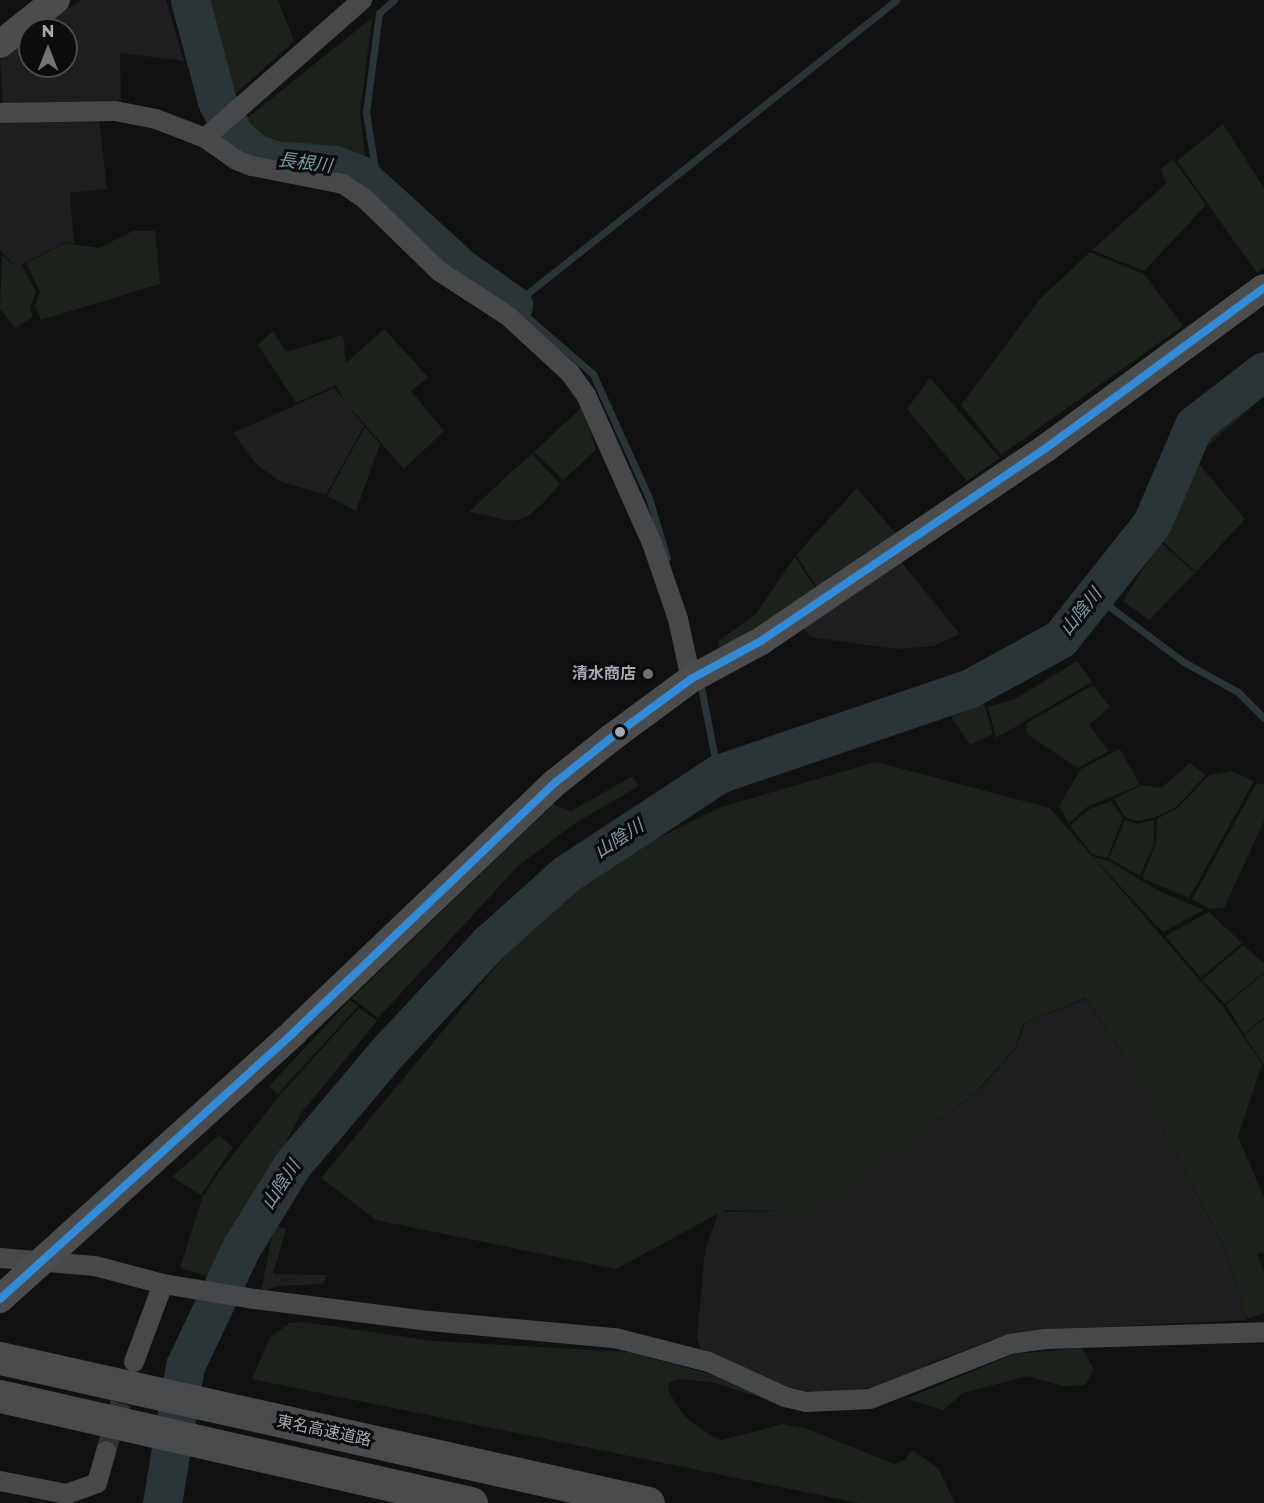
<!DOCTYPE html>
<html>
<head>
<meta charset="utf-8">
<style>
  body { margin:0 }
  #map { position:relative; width:1264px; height:1503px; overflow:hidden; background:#111112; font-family:Montserrat,"Noto Sans JP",sans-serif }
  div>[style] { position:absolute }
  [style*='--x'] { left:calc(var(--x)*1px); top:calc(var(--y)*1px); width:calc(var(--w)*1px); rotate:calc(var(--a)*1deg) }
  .built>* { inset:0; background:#1e1e20 }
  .green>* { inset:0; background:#1c211c }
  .stream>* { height:7px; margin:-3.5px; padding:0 3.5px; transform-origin:3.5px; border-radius:3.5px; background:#2b3437 }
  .river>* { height:39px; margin:-19.5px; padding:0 19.5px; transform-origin:19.5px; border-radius:19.5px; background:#2b3437 }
  .street-tunnel>* { height:20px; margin-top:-10px; transform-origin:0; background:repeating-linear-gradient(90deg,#2e3032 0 20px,transparent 0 30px) }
  .street>* { height:20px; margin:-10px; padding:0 10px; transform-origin:10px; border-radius:10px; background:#46484a }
  .secondary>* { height:28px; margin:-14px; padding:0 14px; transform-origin:14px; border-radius:14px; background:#4a4c4e }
  .highway>* { height:33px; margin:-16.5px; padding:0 16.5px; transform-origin:16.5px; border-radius:16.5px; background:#484a4b }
  .bus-1>* { height:8px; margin:-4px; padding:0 4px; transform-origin:4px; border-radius:4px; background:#338bd7 }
  .dots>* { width:16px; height:16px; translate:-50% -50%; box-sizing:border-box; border:3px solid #0c0c0d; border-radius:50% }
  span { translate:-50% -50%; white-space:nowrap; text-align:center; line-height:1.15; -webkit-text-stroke:6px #0c0c0d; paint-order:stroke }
  .poi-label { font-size:16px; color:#a3aab1; font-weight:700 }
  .right { translate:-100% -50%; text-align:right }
  .street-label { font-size:16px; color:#a3aab1 }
  .water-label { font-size:18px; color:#7d9daa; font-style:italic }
  .north { position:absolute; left:18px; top:18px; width:60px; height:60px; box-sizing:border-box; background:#0c0c0d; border:2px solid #484b4f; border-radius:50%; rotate:0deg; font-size:16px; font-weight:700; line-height:24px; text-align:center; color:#a3aab1 }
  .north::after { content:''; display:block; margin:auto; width:21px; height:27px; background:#707479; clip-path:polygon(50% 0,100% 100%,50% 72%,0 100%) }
</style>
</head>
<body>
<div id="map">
  <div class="built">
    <i style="clip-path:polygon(81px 0,166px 0,184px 61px,120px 53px,121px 100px,3px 104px,0 60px,30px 36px,30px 66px,66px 66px,66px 30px,37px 30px)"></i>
    <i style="clip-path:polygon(99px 120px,107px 189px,70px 193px,74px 244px,65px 242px,22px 264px,13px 264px,0 250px,0 122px)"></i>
    <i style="clip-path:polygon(334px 388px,364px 426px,326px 495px,279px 481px,256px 464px,233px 433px)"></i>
    <i style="clip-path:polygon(902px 563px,960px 634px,934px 646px,897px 649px,810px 637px,803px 628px)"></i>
    <i style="clip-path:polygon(1086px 999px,1129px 1064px,1226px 1251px,1246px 1320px,1058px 1329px,995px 1339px,930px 1363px,891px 1385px,823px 1394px,778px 1386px,702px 1356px,697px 1338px,705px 1250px,719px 1212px,821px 1210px,979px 1090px,1016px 1048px,1024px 1024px)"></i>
  </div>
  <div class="green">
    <i style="clip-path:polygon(204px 0,278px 0,294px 41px,232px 97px)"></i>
    <i style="clip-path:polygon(372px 18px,360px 112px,366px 167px,325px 150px,273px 147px,248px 132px,241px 123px)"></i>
    <i style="clip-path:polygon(1223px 124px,1264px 188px,1264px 268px,1257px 273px,1177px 161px)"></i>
    <i style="clip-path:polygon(1173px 159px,1206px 205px,1144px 271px,1092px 250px,1166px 184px,1161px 169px)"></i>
    <i style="clip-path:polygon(133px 231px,155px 231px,160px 284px,41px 320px,35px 305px,40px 291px,26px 263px,65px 243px,99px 248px)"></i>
    <i style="clip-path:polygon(1090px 252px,1144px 274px,1183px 326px,1001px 455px,961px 405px,1040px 299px)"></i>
    <i style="clip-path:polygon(2px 255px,12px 264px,21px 264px,36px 292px,30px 308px,33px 317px,15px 328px,0 309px)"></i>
    <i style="clip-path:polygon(384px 329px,428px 377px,411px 391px,444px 431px,404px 469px,345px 402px,336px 385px,296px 403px,258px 345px,273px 331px,286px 352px,343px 335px,346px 363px)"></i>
    <i style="clip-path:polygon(930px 378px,1000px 458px,967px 481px,907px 409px)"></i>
    <i style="clip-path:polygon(1264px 383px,1264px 396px,1195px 457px,1226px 412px)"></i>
    <i style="clip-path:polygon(583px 406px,596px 450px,563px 480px,534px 452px)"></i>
    <i style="clip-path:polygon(365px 427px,380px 444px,356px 511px,327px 496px)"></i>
    <i style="clip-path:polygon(532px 454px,560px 484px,544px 502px,527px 517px,513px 521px,469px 512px,513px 470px,520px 477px,514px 470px)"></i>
    <i style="clip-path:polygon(1195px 459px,1245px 519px,1196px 572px,1160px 539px)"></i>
    <i style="clip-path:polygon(857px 488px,897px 535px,818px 589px,796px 555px)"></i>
    <i style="clip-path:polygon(1160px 542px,1195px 573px,1149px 620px,1123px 601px)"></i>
    <i style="clip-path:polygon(795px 557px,816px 589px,719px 650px,718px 641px,755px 615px)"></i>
    <i style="clip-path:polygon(1077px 661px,1092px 682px,996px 738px,988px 707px,1017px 698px)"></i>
    <i style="clip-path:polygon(1093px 685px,1110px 707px,1089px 725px,1109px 751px,1078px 768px,1027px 734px,1027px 723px)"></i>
    <i style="clip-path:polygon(984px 703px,993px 734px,970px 745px,951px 717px)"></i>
    <i style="clip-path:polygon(1120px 749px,1140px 785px,1087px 807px,1069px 823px,1059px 806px,1081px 769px)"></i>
    <i style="clip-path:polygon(876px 762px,1050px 808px,1224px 1008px,1262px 1064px,1238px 1136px,1264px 1198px,1264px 1252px,1257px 1254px,1264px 1271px,1264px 1313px,1246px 1319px,1226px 1250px,1128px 1062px,1086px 998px,1023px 1024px,1015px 1048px,977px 1091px,820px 1211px,725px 1210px,616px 1269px,376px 1220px,321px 1178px,548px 904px,630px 852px,721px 807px)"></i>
    <i style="clip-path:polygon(1190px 763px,1206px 775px,1176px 807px,1154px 818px,1136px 821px,1125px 817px,1114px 799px,1142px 785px,1161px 788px)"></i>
    <i style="clip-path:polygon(1232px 771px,1254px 781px,1189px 898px,1142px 878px,1156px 843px,1157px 819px,1178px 808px,1209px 775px)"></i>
    <i style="clip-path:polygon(633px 776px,639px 786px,574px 824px,518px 866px,378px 1018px,352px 998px,553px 804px,571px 811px)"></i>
    <i style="clip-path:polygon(1256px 784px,1264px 784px,1264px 821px,1224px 908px,1209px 909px,1192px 899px)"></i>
    <i style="clip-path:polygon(1111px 801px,1123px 818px,1107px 858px,1092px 854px,1070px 826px,1089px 809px)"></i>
    <i style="clip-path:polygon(1125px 820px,1137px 824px,1154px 820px,1154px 844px,1140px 876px,1109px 858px)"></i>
    <i style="clip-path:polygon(1093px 857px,1109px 861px,1161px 892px,1204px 910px,1163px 932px)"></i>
    <i style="clip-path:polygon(1209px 912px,1242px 943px,1201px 978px,1165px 936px)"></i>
    <i style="clip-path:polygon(1243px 945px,1264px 963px,1264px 972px,1225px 1004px,1202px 980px)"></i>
    <i style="clip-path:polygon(1264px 973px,1264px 1017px,1244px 1034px,1226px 1005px)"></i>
    <i style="clip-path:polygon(350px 1000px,358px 1006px,278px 1094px,269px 1086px)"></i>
    <i style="clip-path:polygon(359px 1008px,377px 1021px,301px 1113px,285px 1144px,283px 1165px,257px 1200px,218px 1279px,180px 1268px,202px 1198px,219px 1172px,281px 1094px)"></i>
    <i style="clip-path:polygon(1264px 1019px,1264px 1063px,1263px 1064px,1244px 1035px)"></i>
    <i style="clip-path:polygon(219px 1135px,233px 1147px,201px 1195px,172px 1177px)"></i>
    <i style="clip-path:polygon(274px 1225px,286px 1229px,273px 1274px,327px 1275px,323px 1284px,277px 1286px,261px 1292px)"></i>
    <i style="clip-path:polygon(305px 1322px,432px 1341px,629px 1352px,720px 1377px,771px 1401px,712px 1382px,677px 1379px,669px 1383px,668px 1391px,685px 1417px,713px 1437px,721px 1440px,783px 1424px,808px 1429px,894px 1464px,905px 1460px,912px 1450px,938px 1468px,955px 1503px,859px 1503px,252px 1379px,270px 1337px,290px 1323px)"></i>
    <i style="clip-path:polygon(1082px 1348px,1094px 1369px,1085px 1385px,1063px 1386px,1027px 1376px,963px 1393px,943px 1410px,906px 1399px,1014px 1354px)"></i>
  </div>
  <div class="stream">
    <i style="--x:391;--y:206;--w:35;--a:-115"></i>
    <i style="--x:376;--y:174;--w:62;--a:-99.3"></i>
    <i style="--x:366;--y:113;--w:101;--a:-82.6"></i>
    <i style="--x:379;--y:13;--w:20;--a:-41"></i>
    <i style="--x:667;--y:558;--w:63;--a:-106.7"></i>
    <i style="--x:649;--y:498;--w:136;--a:-114.3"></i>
    <i style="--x:593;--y:374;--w:106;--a:-139.2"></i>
    <i style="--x:513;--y:305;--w:490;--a:-38.5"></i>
    <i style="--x:1094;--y:595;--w:112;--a:36.7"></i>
    <i style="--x:1184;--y:662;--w:62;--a:29.1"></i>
    <i style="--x:1238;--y:692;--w:37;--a:45"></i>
    <i style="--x:700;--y:682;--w:94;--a:78.9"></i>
  </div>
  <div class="river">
    <i style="--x:190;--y:0;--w:105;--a:75"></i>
    <i style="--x:217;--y:101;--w:38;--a:63"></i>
    <i style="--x:234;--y:135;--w:27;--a:42"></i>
    <i style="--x:254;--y:153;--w:21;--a:19"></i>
    <i style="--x:274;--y:160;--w:61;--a:4.7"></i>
    <i style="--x:335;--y:165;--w:25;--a:21"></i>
    <i style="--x:358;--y:174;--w:139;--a:42.4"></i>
    <i style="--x:461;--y:268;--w:64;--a:35.4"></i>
    <i style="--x:162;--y:1503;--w:139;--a:-80.5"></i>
    <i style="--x:185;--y:1366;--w:131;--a:-64.6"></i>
    <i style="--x:241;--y:1248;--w:97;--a:-58.4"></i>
    <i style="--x:292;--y:1165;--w:153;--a:-49.8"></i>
    <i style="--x:391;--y:1048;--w:144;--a:-47"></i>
    <i style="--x:489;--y:943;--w:103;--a:-41.9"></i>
    <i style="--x:566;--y:874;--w:182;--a:-33.3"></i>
    <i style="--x:718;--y:774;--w:266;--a:-18.8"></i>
    <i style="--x:970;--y:688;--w:102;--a:-28.6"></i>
    <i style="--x:1060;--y:639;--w:148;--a:-51.6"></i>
    <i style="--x:1152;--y:523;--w:107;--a:-66.8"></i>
    <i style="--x:1194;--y:425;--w:88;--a:-37.6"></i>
  </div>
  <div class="street-tunnel">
    <i style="--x:106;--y:1451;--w:78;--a:-73"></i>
  </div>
  <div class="street">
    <i style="--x:0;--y:113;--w:115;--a:-1"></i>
    <i style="--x:115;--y:111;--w:42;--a:11"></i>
    <i style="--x:156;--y:119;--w:53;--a:21.2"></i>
    <i style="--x:205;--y:138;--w:209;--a:-41.3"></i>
    <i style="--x:205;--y:138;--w:38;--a:35"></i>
    <i style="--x:236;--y:160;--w:17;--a:21"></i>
    <i style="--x:252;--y:166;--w:93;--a:11.2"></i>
    <i style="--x:343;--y:184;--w:27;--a:34"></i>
    <i style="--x:365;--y:199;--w:103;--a:44.2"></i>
    <i style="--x:439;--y:271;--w:82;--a:33.1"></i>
    <i style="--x:508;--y:316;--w:84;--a:42.6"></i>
    <i style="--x:570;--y:373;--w:27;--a:54"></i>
    <i style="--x:586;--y:395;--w:162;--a:66"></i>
    <i style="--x:652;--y:543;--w:80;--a:71.1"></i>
    <i style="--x:678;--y:619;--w:61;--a:77.8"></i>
    <i style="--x:0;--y:1258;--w:95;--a:4.8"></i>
    <i style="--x:95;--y:1266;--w:70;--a:14.8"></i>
    <i style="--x:163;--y:1284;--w:93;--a:9.3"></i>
    <i style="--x:255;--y:1299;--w:176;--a:7.2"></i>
    <i style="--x:430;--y:1321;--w:186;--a:5.3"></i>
    <i style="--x:615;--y:1338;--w:97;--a:14.3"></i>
    <i style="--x:709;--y:1362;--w:84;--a:24.7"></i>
    <i style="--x:785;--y:1397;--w:22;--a:13"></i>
    <i style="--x:806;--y:1402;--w:64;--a:-2.7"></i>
    <i style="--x:870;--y:1399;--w:150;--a:-21.4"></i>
    <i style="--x:1010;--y:1344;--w:36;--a:-8"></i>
    <i style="--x:1046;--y:1339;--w:218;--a:-1.8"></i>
    <i style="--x:134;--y:1362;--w:83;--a:-69.6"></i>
    <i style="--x:0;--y:1481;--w:68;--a:11"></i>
    <i style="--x:67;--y:1494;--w:32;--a:-20"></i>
    <i style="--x:97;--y:1483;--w:33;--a:-74"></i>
  </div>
  <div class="secondary">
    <i style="--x:0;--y:44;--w:71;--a:-38.2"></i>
    <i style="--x:0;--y:1299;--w:397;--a:-42.2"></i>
    <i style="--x:294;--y:1032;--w:362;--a:-43.7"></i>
    <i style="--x:556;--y:782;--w:70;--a:-38.7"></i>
    <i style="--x:611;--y:738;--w:99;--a:-36.4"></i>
    <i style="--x:691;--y:679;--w:80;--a:-28.5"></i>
    <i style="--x:761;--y:641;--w:344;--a:-34.1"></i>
    <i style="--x:1046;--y:448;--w:270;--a:-36.3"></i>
  </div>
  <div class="highway">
    <i style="--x:0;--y:1358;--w:664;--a:12.61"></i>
    <i style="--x:0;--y:1396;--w:483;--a:12.8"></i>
  </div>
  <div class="bus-1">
    <i style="--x:0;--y:1299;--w:397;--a:-42.2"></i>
    <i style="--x:294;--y:1032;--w:362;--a:-43.7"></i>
    <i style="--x:556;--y:782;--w:70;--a:-38.7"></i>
    <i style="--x:611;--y:738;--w:99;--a:-36.4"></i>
    <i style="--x:691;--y:679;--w:80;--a:-28.5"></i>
    <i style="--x:761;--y:641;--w:344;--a:-34.1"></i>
    <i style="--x:1046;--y:448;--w:270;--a:-36.3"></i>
  </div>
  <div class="dots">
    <i style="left:648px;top:674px;background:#707479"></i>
    <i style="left:620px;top:732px;background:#a3aab1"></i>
  </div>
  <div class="poi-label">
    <span class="right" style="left:636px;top:674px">清水商店</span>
  </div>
  <div class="street-label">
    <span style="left:324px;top:1431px;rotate:12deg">東名高速道路</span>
  </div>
  <div class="water-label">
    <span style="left:305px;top:163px;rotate:7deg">長根川</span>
    <span style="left:1081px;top:612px;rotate:-51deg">山陰川</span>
    <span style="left:619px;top:839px;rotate:-33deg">山陰川</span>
    <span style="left:281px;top:1185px;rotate:-57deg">山陰川</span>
  </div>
  <div class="north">N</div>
</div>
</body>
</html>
